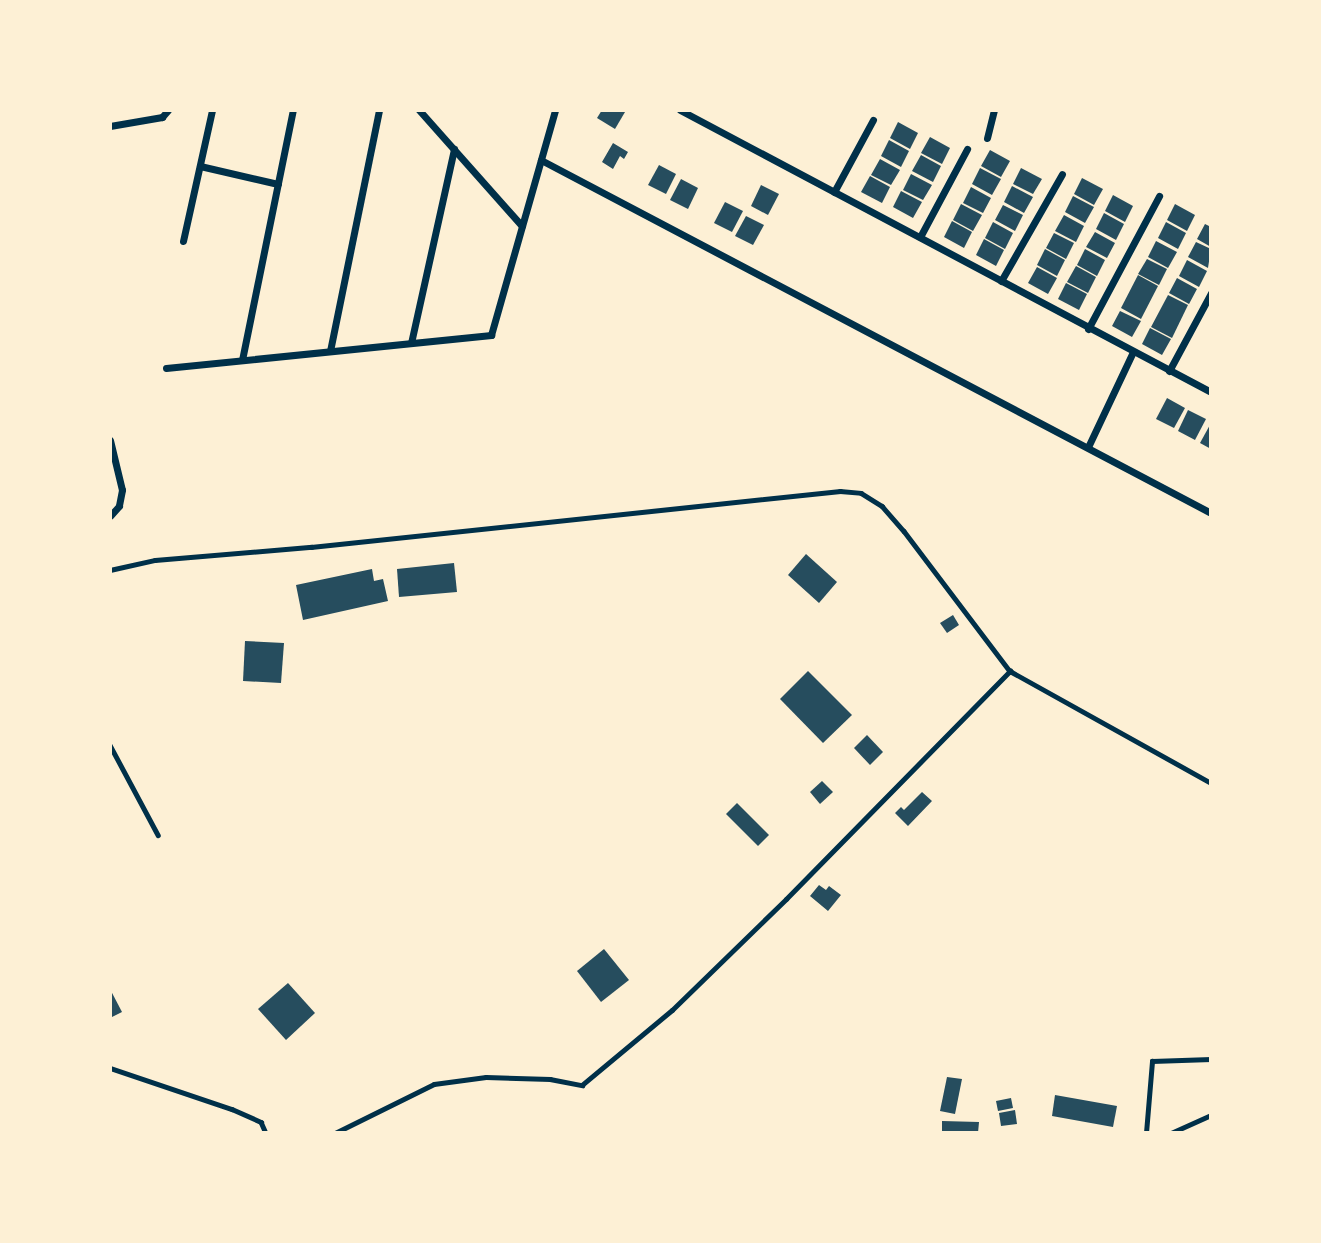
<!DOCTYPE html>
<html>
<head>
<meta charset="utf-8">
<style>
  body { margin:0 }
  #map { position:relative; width:1321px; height:1243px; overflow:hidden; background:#fdf0d5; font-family:Rubik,sans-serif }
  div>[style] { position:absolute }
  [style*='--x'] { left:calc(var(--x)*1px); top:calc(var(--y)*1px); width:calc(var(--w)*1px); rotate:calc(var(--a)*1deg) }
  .building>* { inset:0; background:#264d5e }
  .service>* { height:4.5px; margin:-2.25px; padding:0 2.25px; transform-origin:2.25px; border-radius:2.25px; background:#003049 }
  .minor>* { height:7px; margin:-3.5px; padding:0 3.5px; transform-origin:3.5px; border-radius:3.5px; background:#003049 }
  span { translate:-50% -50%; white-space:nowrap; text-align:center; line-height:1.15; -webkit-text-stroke:5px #fdf0d5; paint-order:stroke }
  .frame { position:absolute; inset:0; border:112px solid #fdf0d5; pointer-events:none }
</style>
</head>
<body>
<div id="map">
  <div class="building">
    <i style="clip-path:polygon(602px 110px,622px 110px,625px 112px,615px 129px,597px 118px)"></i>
    <i style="clip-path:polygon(898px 122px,918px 133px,910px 149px,890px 138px)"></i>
    <i style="clip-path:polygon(930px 137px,950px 148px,942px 164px,921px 153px)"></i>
    <i style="clip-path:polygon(889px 140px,909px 151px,901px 167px,881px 156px)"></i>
    <i style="clip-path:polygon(613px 143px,628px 152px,624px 159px,620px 156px,613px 169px,602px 162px)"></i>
    <i style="clip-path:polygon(990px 150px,1010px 161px,1001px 177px,981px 166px)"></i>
    <i style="clip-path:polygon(921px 155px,941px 166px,933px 182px,912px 171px)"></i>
    <i style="clip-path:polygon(880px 159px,900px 170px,891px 185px,871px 175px)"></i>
    <i style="clip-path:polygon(659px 165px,676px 174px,666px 194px,648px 185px)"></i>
    <i style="clip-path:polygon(980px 168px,1001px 179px,992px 195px,972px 184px)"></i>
    <i style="clip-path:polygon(1021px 168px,1042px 179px,1033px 194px,1013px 184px)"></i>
    <i style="clip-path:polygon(911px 174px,932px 185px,923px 200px,903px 190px)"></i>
    <i style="clip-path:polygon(870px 176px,890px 187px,882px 203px,861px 192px)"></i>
    <i style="clip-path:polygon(1082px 178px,1103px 189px,1094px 205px,1074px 194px)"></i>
    <i style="clip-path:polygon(681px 179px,698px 188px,688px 209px,670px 200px)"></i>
    <i style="clip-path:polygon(761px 185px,779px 194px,768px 215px,751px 206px)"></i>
    <i style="clip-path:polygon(1012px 186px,1033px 197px,1024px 213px,1004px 202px)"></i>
    <i style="clip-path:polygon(971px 187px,991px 198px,983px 213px,963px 203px)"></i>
    <i style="clip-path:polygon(901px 191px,922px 202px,913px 218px,893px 207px)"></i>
    <i style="clip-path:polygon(1113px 195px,1133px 206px,1125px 222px,1105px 211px)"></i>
    <i style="clip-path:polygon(1073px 196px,1094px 207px,1085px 223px,1065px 212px)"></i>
    <i style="clip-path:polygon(725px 202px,743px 211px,732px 232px,714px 223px)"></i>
    <i style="clip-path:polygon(961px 204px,982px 215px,973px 231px,953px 220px)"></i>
    <i style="clip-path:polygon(1175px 204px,1195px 215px,1187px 231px,1167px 220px)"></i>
    <i style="clip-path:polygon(1003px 205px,1023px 215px,1015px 231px,995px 220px)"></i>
    <i style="clip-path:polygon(1104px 213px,1124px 224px,1116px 240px,1096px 229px)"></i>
    <i style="clip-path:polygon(1064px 215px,1084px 226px,1076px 242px,1055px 231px)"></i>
    <i style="clip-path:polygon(746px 216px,764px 225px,753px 245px,735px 236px)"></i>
    <i style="clip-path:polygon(952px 221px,972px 232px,964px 248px,944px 237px)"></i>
    <i style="clip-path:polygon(993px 222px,1013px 233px,1005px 249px,985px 238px)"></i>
    <i style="clip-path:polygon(1166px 222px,1186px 233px,1178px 249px,1158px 238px)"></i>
    <i style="clip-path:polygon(1205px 224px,1211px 227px,1211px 247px,1197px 239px)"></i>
    <i style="clip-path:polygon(1095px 232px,1115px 243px,1107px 258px,1086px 247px)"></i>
    <i style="clip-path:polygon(1054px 233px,1074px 243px,1066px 259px,1046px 248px)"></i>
    <i style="clip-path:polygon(984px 239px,1004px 250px,996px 266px,976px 255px)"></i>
    <i style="clip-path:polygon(1156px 241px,1177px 252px,1168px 268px,1148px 257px)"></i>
    <i style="clip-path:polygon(1196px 242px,1211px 249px,1208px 268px,1188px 257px)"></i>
    <i style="clip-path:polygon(1045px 249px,1065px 260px,1057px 276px,1037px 265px)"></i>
    <i style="clip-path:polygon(1085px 249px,1105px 260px,1097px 276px,1077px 265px)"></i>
    <i style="clip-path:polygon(1147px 259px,1167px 269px,1159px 285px,1138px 274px)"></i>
    <i style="clip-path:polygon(1187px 260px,1207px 271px,1199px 287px,1179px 276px)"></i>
    <i style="clip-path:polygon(1076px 266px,1096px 277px,1088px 293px,1067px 282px)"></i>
    <i style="clip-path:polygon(1037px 267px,1057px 278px,1048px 294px,1028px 283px)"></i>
    <i style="clip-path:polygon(1138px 275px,1158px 286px,1141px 319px,1121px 308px)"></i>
    <i style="clip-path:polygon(1177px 278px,1197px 289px,1189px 304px,1169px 293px)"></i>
    <i style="clip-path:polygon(1066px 283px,1087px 294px,1079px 310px,1058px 299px)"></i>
    <i style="clip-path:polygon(1168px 295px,1188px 305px,1172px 338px,1151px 327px)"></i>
    <i style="clip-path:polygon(1120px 311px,1141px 321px,1132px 337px,1112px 326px)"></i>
    <i style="clip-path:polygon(1150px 328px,1171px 339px,1162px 355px,1142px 344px)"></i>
    <i style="clip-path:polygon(1167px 398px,1185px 408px,1174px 428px,1156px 419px)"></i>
    <i style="clip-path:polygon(1188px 410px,1206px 419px,1195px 440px,1178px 431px)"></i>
    <i style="clip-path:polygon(1211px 423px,1211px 449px,1200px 443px)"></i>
    <i style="clip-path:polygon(806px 554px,837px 582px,819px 603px,788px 575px)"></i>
    <i style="clip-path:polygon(454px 563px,457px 592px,399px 597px,397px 569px)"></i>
    <i style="clip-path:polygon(372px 569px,374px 581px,383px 579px,388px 601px,303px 620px,296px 585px)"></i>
    <i style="clip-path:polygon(953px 615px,959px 625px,947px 633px,940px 623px)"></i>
    <i style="clip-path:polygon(245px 641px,284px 643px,281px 683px,243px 681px)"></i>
    <i style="clip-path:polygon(808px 671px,852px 715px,823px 743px,780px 699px)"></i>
    <i style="clip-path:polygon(867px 735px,883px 752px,870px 765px,854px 748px)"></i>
    <i style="clip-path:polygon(822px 781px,833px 792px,820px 804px,810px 792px)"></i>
    <i style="clip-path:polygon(922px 792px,932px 801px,908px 826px,895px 813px,901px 807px,904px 810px)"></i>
    <i style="clip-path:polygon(737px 803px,769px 835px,758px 846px,726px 814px)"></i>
    <i style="clip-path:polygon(819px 885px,826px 890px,829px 886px,841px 895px,828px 911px,810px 896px)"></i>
    <i style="clip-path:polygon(604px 949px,629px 980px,601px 1002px,577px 971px)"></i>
    <i style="clip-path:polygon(288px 983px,315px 1013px,286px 1040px,258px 1009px)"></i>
    <i style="clip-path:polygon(110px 989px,122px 1012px,110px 1018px)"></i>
    <i style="clip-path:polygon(947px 1077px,962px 1079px,955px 1114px,940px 1111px)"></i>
    <i style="clip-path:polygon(1055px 1095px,1117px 1106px,1113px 1127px,1052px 1116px)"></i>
    <i style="clip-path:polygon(1011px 1098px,1013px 1108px,998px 1111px,996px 1101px)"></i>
    <i style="clip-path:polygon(1015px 1110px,1017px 1124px,1001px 1126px,999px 1113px)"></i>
    <i style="clip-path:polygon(942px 1121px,979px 1122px,978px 1133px,942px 1133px)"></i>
  </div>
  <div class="service">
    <i style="--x:110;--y:570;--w:46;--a:-12.5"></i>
    <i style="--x:155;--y:560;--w:157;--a:-4.8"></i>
    <i style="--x:311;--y:547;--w:532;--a:-6.04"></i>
    <i style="--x:840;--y:491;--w:21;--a:5"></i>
    <i style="--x:861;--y:493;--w:25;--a:32"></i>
    <i style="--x:882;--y:506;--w:33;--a:49"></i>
    <i style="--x:904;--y:531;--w:176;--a:52.9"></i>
    <i style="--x:1010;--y:671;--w:230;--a:29.1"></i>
    <i style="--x:110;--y:745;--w:102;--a:61.9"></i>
    <i style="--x:110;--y:1068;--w:129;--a:18.6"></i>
    <i style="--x:232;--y:1109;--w:32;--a:24"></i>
    <i style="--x:261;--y:1122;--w:12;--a:66"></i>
    <i style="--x:335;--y:1133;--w:110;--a:-26.3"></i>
    <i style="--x:434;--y:1084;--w:52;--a:-7.7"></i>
    <i style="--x:486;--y:1077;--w:64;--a:1.8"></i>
    <i style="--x:550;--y:1079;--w:33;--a:11"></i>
    <i style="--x:582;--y:1085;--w:117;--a:-39.8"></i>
    <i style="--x:672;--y:1010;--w:159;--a:-44.2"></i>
    <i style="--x:786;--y:899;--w:320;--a:-45.5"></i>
    <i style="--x:1146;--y:1133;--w:72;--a:-85.2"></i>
    <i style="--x:1152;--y:1061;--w:59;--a:-1.9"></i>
    <i style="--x:1171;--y:1133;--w:44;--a:-24.2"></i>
  </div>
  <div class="minor">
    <i style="--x:419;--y:110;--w:155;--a:48.4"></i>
    <i style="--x:680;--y:110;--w:601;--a:27.97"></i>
    <i style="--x:110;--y:126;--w:53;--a:-9.8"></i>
    <i style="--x:162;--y:117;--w:9;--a:-49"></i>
    <i style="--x:987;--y:138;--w:29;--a:-76"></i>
    <i style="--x:541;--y:160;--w:757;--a:27.78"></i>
    <i style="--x:200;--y:166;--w:80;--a:13"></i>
    <i style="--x:834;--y:192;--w:82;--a:-61.6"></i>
    <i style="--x:920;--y:237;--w:100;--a:-61.9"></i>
    <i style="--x:183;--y:241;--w:134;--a:-77.5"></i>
    <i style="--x:1001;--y:281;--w:123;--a:-60.3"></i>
    <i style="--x:1088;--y:329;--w:151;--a:-61.9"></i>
    <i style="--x:411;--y:343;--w:199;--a:-77.5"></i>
    <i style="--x:330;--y:351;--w:246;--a:-78.5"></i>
    <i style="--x:242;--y:360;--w:255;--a:-78.5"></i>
    <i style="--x:166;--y:368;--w:327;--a:-5.8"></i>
    <i style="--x:491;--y:335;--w:234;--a:-74.1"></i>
    <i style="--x:1169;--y:371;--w:89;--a:-61.7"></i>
    <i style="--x:110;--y:440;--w:51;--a:76.5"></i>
    <i style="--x:122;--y:490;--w:16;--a:101"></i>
    <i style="--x:119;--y:506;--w:13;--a:132"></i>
    <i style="--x:1088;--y:447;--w:105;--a:-64.7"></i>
  </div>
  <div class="frame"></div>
</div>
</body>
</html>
